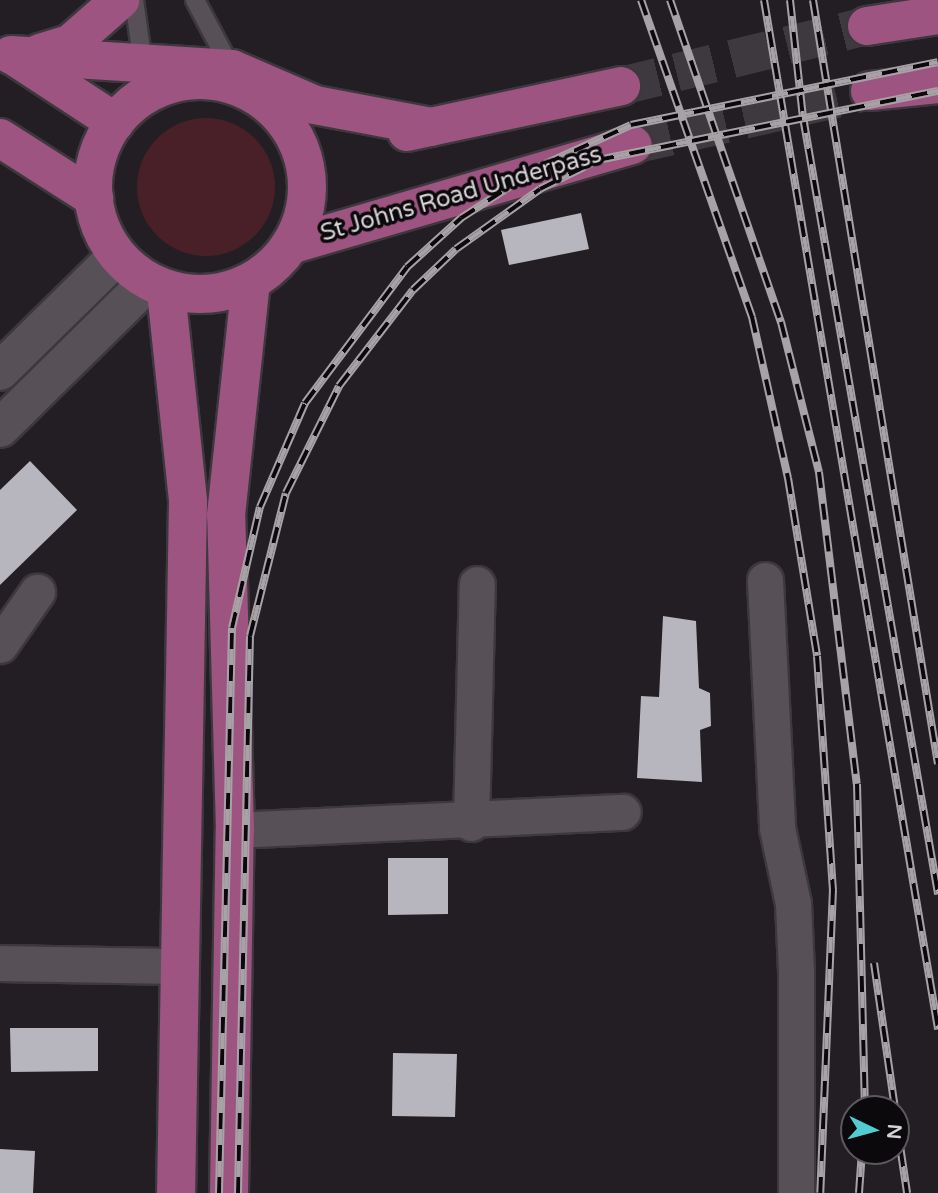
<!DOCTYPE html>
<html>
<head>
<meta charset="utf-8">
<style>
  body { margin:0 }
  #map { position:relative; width:938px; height:1193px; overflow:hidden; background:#231e24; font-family:"Varela Round",sans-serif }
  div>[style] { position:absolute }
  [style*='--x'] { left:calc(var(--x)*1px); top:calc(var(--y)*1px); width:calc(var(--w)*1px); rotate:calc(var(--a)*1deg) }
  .green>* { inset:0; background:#492027 }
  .round { border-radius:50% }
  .building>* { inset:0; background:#b7b5be }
  .primary-tunnel>* { height:38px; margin-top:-19px; transform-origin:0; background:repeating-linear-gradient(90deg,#3e393f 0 38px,transparent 0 57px) }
  .roads { filter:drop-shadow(2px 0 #3d383d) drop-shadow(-2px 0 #3d383d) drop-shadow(0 2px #3d383d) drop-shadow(0 -2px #3d383d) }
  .service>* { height:18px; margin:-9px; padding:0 9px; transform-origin:9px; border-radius:9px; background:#575157 }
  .minor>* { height:35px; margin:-17.5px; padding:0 17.5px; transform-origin:17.5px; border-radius:17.5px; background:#575157 }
  .secondary>* { height:38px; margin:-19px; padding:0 19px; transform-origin:19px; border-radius:19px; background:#575157 }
  .primary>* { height:38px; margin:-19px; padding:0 19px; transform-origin:19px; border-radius:19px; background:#9e5480 }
  .primary>.ring { margin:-19px; padding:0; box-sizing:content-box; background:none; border:38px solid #9e5480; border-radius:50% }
  .rail>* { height:8px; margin-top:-4px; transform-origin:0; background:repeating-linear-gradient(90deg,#0b090c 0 16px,#a6a2a6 0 32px); box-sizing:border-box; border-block:2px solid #a6a2a6 }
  span { translate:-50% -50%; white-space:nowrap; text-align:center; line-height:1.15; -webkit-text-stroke:7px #0b090c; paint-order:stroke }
  .street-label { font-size:24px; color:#d6d2d6 }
  .north { position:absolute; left:840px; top:1095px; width:70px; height:70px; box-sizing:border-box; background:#0b090c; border:2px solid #5c595d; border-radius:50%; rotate:95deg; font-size:19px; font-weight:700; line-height:28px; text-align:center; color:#d6d2d6 }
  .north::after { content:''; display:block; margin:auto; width:24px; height:32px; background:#51ccd2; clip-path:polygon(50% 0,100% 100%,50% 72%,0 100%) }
</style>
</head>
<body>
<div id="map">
  <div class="green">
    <i class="round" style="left:137px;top:118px;width:138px;height:138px"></i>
  </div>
  <div class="building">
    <i style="clip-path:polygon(581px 213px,589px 249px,509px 265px,501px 230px)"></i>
    <i style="clip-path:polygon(30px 461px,77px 510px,0 585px,0 490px)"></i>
    <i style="clip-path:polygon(663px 616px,696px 621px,699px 688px,710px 693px,711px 726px,700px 730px,702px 782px,637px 778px,641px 696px,659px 697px)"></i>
    <i style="clip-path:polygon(388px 858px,448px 858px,448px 914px,388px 915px)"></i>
    <i style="clip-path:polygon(10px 1028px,98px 1028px,98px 1071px,11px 1072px)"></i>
    <i style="clip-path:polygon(393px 1053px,457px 1054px,455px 1117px,392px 1116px)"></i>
    <i style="clip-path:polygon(0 1149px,35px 1151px,33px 1193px,0 1193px)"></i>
  </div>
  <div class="primary-tunnel">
    <i style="--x:621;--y:86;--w:253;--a:-13.7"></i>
    <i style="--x:633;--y:145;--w:243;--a:-12.8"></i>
  </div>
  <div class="roads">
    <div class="service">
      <i style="--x:134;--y:0;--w:94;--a:82"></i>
      <i style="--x:195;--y:0;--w:77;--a:62.1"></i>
    </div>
    <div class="minor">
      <i style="--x:765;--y:580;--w:248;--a:87.2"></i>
      <i style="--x:777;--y:828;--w:77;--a:78"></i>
      <i style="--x:793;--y:903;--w:68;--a:87.5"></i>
      <i style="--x:796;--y:971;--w:222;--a:90"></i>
      <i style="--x:0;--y:645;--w:65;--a:-55.1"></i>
      <i style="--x:471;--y:823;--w:239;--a:-88.6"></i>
      <i style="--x:235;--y:830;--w:388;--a:-2.7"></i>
      <i style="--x:0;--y:963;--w:176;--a:1"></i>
    </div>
    <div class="secondary">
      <i style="--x:0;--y:371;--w:163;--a:-44.5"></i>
      <i style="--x:0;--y:428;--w:208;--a:-44.6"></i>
    </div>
    <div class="primary">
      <i style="--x:867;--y:26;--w:72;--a:-8.8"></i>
      <i style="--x:40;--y:53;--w:31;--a:-17"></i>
      <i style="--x:70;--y:44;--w:67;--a:-41.3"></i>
      <i style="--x:11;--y:55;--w:221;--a:3.6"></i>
      <i style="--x:232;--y:69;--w:90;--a:23.4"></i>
      <i style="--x:315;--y:105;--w:118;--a:10.7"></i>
      <i style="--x:14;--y:56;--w:121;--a:33.2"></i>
      <i class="ring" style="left:93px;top:80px;width:176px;height:176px"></i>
      <i style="--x:870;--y:91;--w:68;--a:-5.9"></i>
      <i style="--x:407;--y:132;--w:219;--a:-12.1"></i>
      <i style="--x:0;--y:138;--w:112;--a:32.6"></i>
      <i style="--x:290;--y:245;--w:357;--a:-16.3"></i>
      <i style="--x:166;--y:291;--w:212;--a:84"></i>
      <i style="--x:188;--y:502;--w:691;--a:90.99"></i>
      <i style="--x:229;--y:1193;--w:363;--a:-89.1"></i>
      <i style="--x:235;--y:830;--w:315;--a:-91.6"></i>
      <i style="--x:226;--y:515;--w:234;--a:-83.9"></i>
    </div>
  </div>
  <div class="rail">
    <i style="--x:641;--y:0;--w:336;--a:70.7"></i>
    <i style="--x:752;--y:317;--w:165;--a:77.4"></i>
    <i style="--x:788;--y:478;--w:180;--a:80.7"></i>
    <i style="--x:817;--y:656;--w:234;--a:86.1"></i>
    <i style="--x:833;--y:889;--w:304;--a:92.4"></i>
    <i style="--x:670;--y:0;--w:341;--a:71"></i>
    <i style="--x:781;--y:322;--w:155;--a:75.8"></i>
    <i style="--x:819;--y:472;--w:314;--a:83.1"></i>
    <i style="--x:857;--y:784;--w:325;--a:88.6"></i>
    <i style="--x:764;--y:0;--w:1044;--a:80.4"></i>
    <i style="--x:790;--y:0;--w:118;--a:83.7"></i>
    <i style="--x:803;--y:117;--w:789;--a:80.14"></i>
    <i style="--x:813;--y:0;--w:774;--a:80.71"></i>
    <i style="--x:874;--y:963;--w:148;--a:81.8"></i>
    <i style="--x:896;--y:1119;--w:75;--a:81.5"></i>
    <i style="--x:219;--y:1193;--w:565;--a:-88.68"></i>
    <i style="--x:232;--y:628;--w:124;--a:-77"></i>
    <i style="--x:260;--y:507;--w:113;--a:-66.6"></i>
    <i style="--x:305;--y:403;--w:170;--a:-53.1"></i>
    <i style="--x:407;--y:267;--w:73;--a:-42.2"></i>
    <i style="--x:461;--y:218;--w:100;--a:-32.7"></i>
    <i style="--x:545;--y:164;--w:94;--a:-24.4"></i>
    <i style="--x:631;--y:125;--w:313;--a:-11.6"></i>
    <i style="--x:238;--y:1193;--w:557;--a:-88.77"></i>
    <i style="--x:250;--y:636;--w:147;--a:-75.9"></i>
    <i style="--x:286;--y:493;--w:119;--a:-63.6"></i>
    <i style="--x:339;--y:386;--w:121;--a:-52.4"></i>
    <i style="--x:413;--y:290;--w:59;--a:-43.6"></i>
    <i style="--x:456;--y:249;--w:103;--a:-35.5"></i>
    <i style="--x:540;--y:189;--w:65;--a:-26.6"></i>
    <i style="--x:598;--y:160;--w:347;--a:-11.5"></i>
    <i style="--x:859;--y:1193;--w:42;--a:-85.9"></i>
  </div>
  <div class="street-label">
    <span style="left:461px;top:194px;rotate:-16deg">St Johns Road Underpass</span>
  </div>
  <div class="north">N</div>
</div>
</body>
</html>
